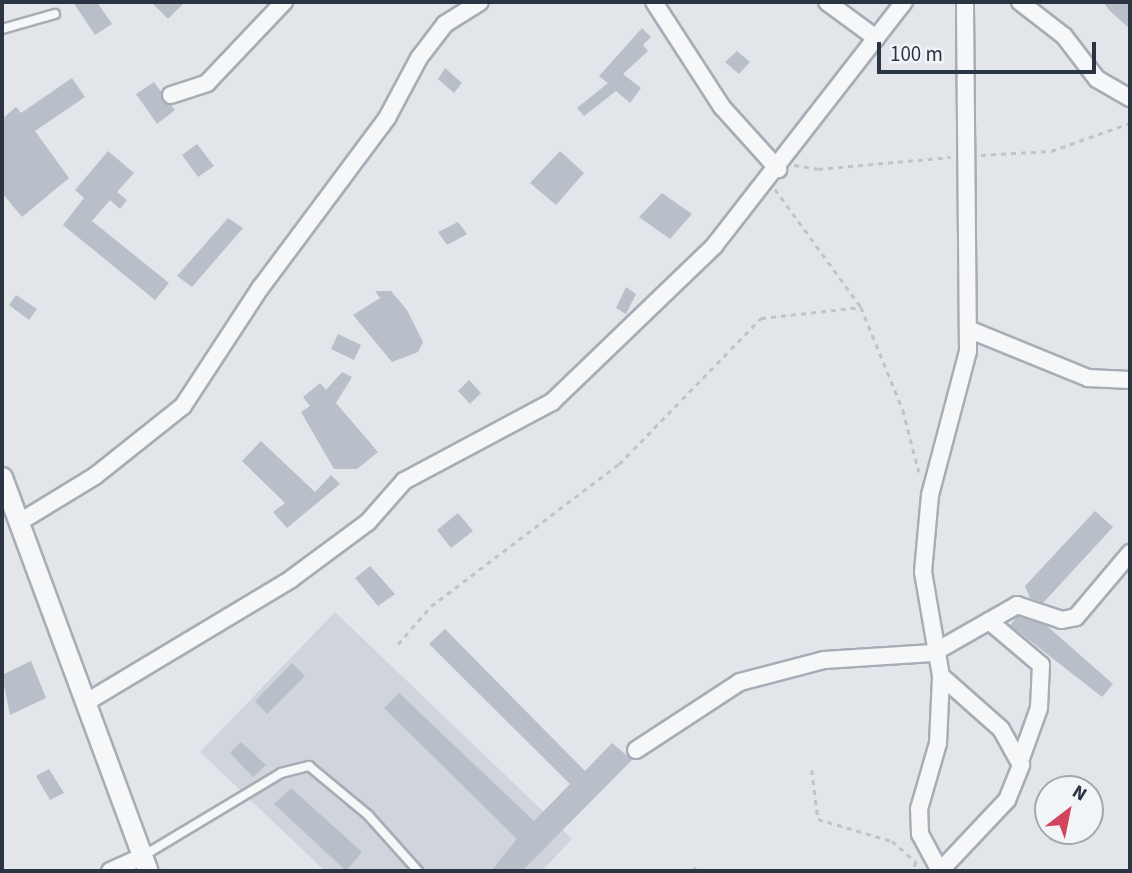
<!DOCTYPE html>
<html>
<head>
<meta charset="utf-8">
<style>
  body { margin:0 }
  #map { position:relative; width:1132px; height:873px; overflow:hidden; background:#e2e6eb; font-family:"Source Sans 3",sans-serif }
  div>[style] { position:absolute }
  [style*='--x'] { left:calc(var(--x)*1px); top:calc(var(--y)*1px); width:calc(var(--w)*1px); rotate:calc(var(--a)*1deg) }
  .built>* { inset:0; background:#d0d5dd }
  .building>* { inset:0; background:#b9bfc8 }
  .path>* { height:2.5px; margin-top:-1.25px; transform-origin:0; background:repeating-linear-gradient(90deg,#c0c4ca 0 5px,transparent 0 10px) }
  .roads { filter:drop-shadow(2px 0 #a7adb5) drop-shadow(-2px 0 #a7adb5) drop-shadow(0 2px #a7adb5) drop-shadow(0 -2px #a7adb5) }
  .service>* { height:8px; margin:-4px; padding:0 4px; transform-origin:4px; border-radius:4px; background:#f5f7f9 }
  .minor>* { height:16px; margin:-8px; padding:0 8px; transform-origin:8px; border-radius:8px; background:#f5f7f9 }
  .tertiary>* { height:19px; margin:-9.5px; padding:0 9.5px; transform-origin:9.5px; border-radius:9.5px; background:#f5f7f9 }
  span { translate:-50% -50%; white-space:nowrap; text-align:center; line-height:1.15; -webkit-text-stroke:5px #f2f5f8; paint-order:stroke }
  .frame { position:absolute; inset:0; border:4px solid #2a3443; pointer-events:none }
  .north { position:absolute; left:1034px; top:775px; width:70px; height:70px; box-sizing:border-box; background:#f2f5f8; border:2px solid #a2a8b0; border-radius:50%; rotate:32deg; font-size:19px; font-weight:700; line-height:28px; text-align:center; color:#2a3443 }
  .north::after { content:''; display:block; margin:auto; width:24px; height:32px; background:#d2455f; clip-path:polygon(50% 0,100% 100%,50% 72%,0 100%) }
  .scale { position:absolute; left:877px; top:42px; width:219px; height:32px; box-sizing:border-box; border:4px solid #2a3443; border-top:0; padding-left:9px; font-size:21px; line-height:24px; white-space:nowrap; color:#2a3443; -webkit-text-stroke:5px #f2f5f8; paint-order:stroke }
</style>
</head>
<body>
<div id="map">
  <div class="built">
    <i style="clip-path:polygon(335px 612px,572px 839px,542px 871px,325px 871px,200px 752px)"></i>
  </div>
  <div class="building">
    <i style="clip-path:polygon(73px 2px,97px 2px,112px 24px,95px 35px)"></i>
    <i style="clip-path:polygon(151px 2px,185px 2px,168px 19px)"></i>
    <i style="clip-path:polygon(1103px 2px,1130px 2px,1130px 29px,1110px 11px)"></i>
    <i style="clip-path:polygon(642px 28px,651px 37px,643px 45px,648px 51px,623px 74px,641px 88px,630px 103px,616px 91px,584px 116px,577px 108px,608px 83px,599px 76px)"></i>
    <i style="clip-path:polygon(737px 51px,750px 62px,739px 74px,725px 62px)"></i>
    <i style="clip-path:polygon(445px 68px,462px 83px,454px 93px,438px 79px)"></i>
    <i style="clip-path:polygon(72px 78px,85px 97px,35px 131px,69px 178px,22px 217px,2px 193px,2px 119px,16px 107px,21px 113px)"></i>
    <i style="clip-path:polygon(154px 82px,175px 110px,157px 124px,136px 94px)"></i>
    <i style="clip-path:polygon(197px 144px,214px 166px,198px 177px,182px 155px)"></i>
    <i style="clip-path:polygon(108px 151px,134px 173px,117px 192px,127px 200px,120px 209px,110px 200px,92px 221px,169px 283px,155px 300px,63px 225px,84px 198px,75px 190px)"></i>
    <i style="clip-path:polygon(560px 151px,584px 173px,556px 205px,530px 183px)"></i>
    <i style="clip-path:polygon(662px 193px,692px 214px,670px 239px,639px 217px)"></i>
    <i style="clip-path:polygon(228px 218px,243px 228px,192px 287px,177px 276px)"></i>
    <i style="clip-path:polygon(458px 222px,467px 234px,447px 245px,438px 232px)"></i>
    <i style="clip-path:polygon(626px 287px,636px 294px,626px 314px,616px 308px)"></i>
    <i style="clip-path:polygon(375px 291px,391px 291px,407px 310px,423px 342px,418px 352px,392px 362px,353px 315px,380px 298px)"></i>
    <i style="clip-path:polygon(16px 295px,37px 309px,29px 320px,9px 305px)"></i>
    <i style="clip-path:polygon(338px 334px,361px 345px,354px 360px,331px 349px)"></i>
    <i style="clip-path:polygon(342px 372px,352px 377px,336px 403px,378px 452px,357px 469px,334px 469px,301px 412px,310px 406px,303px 397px,320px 383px,326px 390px)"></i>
    <i style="clip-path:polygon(469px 380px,481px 393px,470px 404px,458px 391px)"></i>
    <i style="clip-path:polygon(261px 441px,315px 492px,331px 475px,340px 484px,287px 528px,273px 512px,285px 503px,242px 461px)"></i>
    <i style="clip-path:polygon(1095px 511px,1113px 527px,1043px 603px,1030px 598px,1025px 586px)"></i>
    <i style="clip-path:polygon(458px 513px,473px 531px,451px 548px,437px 530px)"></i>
    <i style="clip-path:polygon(370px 566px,395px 594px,378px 606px,355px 578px)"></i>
    <i style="clip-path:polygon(1018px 616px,1047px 626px,1113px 684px,1102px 697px,1010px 625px)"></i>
    <i style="clip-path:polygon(445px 629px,585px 771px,612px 743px,632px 760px,522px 871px,491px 871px,517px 839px,384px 708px,399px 693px,534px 821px,570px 784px,429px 644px)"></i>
    <i style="clip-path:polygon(31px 661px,46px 698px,10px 715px,2px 675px)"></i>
    <i style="clip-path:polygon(292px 663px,305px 676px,267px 714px,255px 701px)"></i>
    <i style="clip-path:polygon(241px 742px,266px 765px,253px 777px,230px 753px)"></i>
    <i style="clip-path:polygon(49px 769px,64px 793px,50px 800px,36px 776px)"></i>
    <i style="clip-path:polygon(291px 788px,362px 852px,346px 871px,274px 804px)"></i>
  </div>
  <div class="path">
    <i style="--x:981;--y:155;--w:70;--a:-3.3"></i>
    <i style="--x:1051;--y:151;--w:84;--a:-19.5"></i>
    <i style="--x:794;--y:165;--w:24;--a:9"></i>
    <i style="--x:818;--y:169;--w:133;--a:-5.2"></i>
    <i style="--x:775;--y:189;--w:146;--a:53.9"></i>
    <i style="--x:861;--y:307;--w:111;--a:67.8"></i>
    <i style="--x:903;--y:410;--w:64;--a:75.5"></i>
    <i style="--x:398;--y:644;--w:50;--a:-49"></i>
    <i style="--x:431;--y:606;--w:236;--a:-37.1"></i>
    <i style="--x:619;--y:464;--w:204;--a:-45.8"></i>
    <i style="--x:761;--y:318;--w:101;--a:-6.3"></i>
    <i style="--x:812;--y:770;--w:49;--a:83"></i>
    <i style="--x:818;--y:819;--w:77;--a:16.6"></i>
    <i style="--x:892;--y:841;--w:32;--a:41"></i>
    <i style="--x:916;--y:862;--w:9;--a:108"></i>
    <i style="--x:694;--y:867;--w:5;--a:53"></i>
  </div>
  <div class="roads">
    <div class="service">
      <i style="--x:2;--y:29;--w:55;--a:-15.8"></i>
      <i style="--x:143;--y:856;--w:161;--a:-31"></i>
      <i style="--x:281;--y:773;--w:29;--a:-14"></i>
      <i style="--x:309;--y:766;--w:77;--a:39.7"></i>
      <i style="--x:368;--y:815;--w:75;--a:48.2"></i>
    </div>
    <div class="minor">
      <i style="--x:654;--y:2;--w:125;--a:57.1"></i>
      <i style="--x:722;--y:107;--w:84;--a:47.9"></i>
      <i style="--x:827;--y:2;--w:61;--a:36.3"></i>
      <i style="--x:1020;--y:2;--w:56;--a:37.7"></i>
      <i style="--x:1064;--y:36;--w:54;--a:52.5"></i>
      <i style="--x:1097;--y:79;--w:38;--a:30"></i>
      <i style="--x:171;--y:95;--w:38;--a:-18"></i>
      <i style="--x:207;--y:83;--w:112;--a:-46.5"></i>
      <i style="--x:968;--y:329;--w:130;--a:22.2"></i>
      <i style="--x:1088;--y:378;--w:42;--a:2.7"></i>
      <i style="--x:18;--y:523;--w:90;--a:-31.4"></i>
      <i style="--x:95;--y:476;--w:112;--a:-38.5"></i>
      <i style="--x:183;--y:406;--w:142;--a:-56.8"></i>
      <i style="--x:261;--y:287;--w:211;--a:-53.3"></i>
      <i style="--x:387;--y:118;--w:68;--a:-61.9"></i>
      <i style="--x:419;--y:58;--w:43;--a:-52.6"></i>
      <i style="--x:445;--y:24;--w:41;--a:-32.2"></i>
      <i style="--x:989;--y:621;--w:68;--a:40.2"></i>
      <i style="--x:1041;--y:665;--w:43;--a:92.7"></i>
      <i style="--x:1039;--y:708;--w:56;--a:109.7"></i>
      <i style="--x:85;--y:703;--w:240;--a:-31"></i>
      <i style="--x:291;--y:579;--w:96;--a:-36.5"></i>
      <i style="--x:368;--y:522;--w:55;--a:-48.7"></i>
      <i style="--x:404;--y:481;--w:168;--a:-28.1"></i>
      <i style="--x:552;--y:402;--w:225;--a:-43.9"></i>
      <i style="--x:714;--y:246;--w:309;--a:-52.1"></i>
      <i style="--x:636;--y:750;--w:124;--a:-33.2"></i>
      <i style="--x:740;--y:682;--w:87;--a:-14.7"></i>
      <i style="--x:824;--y:660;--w:109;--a:-3.7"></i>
      <i style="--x:933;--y:653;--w:97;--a:-29.7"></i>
      <i style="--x:1017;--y:605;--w:47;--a:18.4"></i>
      <i style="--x:1062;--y:620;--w:14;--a:-12"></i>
      <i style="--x:1076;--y:617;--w:84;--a:-49.8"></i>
      <i style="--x:110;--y:871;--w:36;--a:-24"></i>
      <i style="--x:940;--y:871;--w:98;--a:-46.7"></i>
      <i style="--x:1007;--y:800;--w:38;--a:-68"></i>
      <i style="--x:1021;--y:765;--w:41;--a:-119.1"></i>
      <i style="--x:1001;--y:729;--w:80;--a:-138.5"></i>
      <i style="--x:941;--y:676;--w:106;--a:-99.8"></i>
      <i style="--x:923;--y:572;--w:77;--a:-84.8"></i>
      <i style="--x:930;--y:495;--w:149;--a:-75.2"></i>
      <i style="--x:968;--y:351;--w:349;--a:-90.5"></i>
      <i style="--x:940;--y:871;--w:42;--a:-118.4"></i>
      <i style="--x:920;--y:834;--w:25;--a:-92"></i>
      <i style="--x:919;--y:809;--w:69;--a:-73.9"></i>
      <i style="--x:938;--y:743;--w:67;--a:-87.4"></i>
    </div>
    <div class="tertiary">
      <i style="--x:2;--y:477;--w:420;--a:69.7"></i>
    </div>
  </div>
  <div class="frame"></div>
  <div class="north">N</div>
  <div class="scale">100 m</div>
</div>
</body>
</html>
